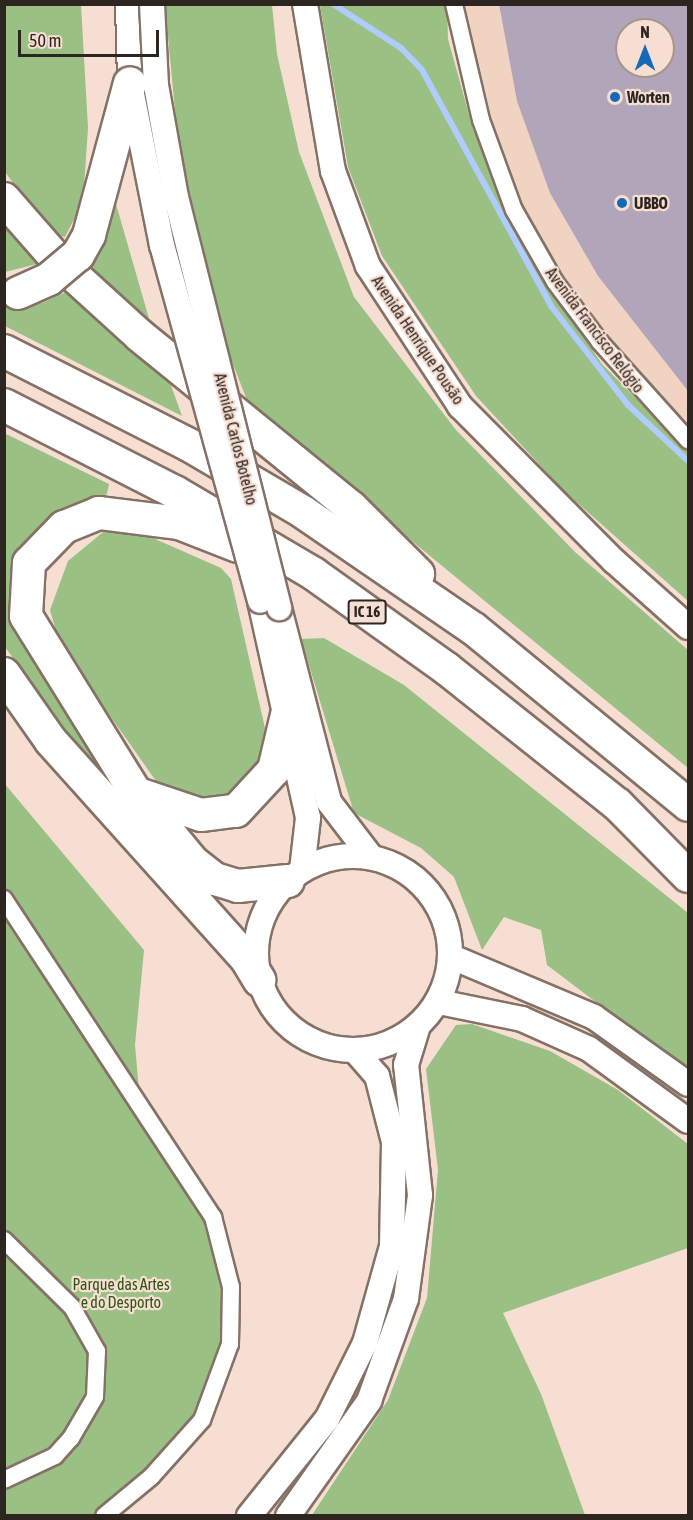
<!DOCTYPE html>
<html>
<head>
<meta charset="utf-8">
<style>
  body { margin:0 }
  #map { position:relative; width:693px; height:1520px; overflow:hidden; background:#f6dfd2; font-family:"Asap Condensed",sans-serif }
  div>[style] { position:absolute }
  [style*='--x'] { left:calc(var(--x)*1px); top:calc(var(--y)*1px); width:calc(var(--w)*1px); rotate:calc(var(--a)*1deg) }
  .built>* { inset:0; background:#f1d3c1 }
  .green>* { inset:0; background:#9ac084 }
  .stream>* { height:6px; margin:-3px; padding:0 3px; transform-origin:3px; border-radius:3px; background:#b0ccff }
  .building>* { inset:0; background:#b1a5b9 }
  .roads { filter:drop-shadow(2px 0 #857165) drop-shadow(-2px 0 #857165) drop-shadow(0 2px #857165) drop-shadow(0 -2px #857165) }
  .street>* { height:16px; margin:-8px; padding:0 8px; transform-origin:8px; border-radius:8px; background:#fff }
  .secondary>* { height:24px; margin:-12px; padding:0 12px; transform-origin:12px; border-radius:12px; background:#fff }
  .secondary>.ring { margin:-12px; padding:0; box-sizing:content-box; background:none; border:24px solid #fff; border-radius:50% }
  .highway>* { height:32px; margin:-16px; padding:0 16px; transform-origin:16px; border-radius:16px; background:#fff }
  .bridges { filter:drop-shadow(2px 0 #857165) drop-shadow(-2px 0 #857165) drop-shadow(0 2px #857165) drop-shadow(0 -2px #857165) }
  .secondary-bridge>* { height:24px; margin:-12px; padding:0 12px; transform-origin:12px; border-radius:12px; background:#fff }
  .highway-bridge>* { height:32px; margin:-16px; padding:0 16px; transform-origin:16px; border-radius:16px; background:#fff }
  .dots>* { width:16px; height:16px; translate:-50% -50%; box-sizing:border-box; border:3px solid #f6dfd2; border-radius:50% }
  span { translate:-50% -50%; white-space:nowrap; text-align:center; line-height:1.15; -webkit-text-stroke:4.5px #f6dfd2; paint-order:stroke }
  .shield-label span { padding:2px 4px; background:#f6dfd2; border:2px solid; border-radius:4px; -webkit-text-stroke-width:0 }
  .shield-label { font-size:15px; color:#2d2520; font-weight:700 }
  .poi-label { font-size:16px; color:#2d2520; font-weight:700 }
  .left { translate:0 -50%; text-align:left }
  .street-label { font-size:16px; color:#2d2520 }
  .park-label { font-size:16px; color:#305513 }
  .frame { position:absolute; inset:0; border:6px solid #2d2520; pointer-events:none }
  .north { position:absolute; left:615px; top:18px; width:60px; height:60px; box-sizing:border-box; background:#f6dfd2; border:2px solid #a6958b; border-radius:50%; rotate:0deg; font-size:16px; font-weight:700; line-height:24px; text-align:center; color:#2d2520 }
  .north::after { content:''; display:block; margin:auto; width:21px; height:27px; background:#1669b7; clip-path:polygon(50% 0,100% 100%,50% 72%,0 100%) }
  .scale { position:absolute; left:18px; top:30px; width:141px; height:27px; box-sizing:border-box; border:3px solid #2d2520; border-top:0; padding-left:8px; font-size:18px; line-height:21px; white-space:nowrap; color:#2d2520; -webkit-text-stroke:4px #f6dfd2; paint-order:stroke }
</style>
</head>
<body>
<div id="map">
  <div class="built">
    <i style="clip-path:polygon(evenodd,454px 5px,688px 5px,688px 440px,600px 342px,514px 210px,454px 5px,627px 30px,663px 30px,663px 66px,627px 66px,627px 30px)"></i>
  </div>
  <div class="green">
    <i style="clip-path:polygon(4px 5px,81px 5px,88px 128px,83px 202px,65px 237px,51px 234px,5px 172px)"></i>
    <i style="clip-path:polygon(165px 5px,272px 5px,277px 54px,299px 152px,354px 297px,456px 430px,575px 552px,688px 650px,688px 768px,250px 408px,231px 359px,180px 163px)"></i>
    <i style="clip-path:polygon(320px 5px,447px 5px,448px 39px,473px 129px,539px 273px,602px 364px,688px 451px,688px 601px,564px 491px,476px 396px,382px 256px,348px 167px)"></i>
    <i style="clip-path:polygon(116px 204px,152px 329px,80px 271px,104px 240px)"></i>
    <i style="clip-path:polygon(4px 224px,41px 263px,5px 272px)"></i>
    <i style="clip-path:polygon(68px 291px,164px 366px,182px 416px,5px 326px,5px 308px,42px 303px)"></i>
    <i style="clip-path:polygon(4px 433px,109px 484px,107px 494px,48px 522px,19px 549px,11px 598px,30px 654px,142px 819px,146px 839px,5px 647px)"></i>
    <i style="clip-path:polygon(108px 528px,146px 535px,221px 568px,231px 579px,267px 737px,252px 777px,215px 803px,182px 802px,156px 781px,60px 645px,50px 610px,68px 561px)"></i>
    <i style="clip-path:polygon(324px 638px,404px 685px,688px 913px,688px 1072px,547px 965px,541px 930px,504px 917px,482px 950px,454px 877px,421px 848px,354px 813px,301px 639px)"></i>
    <i style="clip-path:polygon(4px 783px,144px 950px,135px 1045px,139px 1090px,224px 1220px,239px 1289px,237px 1328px,217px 1400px,114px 1515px,5px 1515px)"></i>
    <i style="clip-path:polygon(472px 1024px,550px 1051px,618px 1090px,688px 1144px,688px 1248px,503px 1313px,541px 1394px,585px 1515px,312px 1515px,388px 1400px,427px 1298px,438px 1170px,426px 1069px,456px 1025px)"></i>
  </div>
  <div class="stream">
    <i style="--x:333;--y:4;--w:81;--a:32.9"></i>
    <i style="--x:401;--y:48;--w:30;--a:46"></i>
    <i style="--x:422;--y:70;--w:269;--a:61.3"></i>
    <i style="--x:551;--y:306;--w:125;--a:52.1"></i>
    <i style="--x:628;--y:405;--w:82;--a:43"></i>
  </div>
  <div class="building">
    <i style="clip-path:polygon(evenodd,499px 4px,688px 4px,688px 391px,598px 276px,550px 193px,517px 101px,499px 4px,627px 30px,663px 30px,663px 66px,627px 66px,627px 30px)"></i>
  </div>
  <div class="roads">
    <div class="street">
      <i style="--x:454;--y:4;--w:119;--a:76.9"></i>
      <i style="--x:481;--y:120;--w:96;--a:69.9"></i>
      <i style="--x:514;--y:210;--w:83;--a:60.3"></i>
      <i style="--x:555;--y:282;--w:75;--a:53.1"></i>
      <i style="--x:600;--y:342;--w:132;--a:48.1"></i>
      <i style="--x:4;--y:899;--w:381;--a:56.7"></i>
      <i style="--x:213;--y:1217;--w:72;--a:75.6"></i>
      <i style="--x:231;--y:1287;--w:57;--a:91"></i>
      <i style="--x:230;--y:1344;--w:81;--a:110.2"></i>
      <i style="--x:202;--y:1420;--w:76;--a:131.8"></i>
      <i style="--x:151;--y:1477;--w:61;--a:140.3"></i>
      <i style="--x:4;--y:1240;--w:95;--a:44.6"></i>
      <i style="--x:72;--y:1307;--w:51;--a:60.4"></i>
      <i style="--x:97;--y:1351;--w:46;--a:92.5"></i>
      <i style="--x:95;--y:1397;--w:48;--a:120.3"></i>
      <i style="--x:71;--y:1438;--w:24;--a:132"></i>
      <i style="--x:55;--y:1456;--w:56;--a:154.8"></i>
    </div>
    <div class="secondary">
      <i style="--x:128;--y:4;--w:79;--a:88.5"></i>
      <i style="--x:305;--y:4;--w:169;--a:80.5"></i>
      <i style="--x:333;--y:171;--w:101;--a:69.8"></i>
      <i style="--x:368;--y:266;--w:168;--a:56.7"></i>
      <i style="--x:460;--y:406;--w:218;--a:45.2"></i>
      <i style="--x:614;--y:561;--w:99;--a:41.7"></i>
      <i style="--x:260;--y:601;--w:222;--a:77.5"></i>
      <i style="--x:308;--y:818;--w:52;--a:96.6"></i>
      <i style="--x:279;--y:608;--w:200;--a:75.5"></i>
      <i style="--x:329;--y:802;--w:69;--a:52.6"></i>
      <i class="ring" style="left:256px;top:856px;width:170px;height:170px"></i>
      <i style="--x:452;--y:957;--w:154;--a:22.9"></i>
      <i style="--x:594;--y:1017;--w:115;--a:35.5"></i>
      <i style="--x:439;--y:1002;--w:85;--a:11.6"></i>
      <i style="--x:522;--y:1019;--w:73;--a:24.1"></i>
      <i style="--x:589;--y:1049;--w:122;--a:36"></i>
      <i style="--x:249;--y:1516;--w:124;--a:-51.2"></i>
      <i style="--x:327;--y:1419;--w:85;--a:-63.4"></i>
      <i style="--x:365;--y:1343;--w:101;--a:-74.4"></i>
      <i style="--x:392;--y:1246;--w:104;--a:-88.9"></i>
      <i style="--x:394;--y:1142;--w:68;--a:-104.4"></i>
      <i style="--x:377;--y:1076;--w:33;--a:-131"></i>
      <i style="--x:288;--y:1516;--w:141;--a:-54.8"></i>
      <i style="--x:369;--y:1401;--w:109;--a:-70.1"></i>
      <i style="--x:406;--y:1299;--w:105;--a:-82.3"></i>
      <i style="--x:420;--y:1195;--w:131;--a:-96.1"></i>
      <i style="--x:406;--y:1065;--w:39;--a:-73"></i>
    </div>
    <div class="highway">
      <i style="--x:4;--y:199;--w:85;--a:48.8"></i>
      <i style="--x:60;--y:263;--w:107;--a:42.3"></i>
      <i style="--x:139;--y:335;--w:273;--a:39.1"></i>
      <i style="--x:351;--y:507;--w:95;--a:45"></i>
      <i style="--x:4;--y:351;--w:208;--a:26.9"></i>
      <i style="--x:189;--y:445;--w:132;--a:30.4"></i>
      <i style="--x:303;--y:512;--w:207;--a:34.4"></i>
      <i style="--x:474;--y:629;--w:277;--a:39.4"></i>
      <i style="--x:4;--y:405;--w:192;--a:27"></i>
      <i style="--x:175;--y:492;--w:161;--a:30.5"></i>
      <i style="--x:314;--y:574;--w:163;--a:35.5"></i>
      <i style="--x:447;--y:669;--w:217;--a:38.5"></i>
      <i style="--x:617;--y:804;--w:101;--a:45.4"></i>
      <i style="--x:238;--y:546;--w:63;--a:-158.7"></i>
      <i style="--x:179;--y:523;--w:81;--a:-172.9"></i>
      <i style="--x:99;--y:513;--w:38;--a:158"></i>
      <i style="--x:64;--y:527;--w:50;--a:134.2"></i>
      <i style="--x:29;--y:563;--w:53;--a:93.2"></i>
      <i style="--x:26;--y:616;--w:207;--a:58.2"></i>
      <i style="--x:135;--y:792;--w:91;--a:50.4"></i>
      <i style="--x:193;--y:862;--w:28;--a:38"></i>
      <i style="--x:215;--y:879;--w:24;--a:17"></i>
      <i style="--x:238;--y:886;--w:50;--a:-5.7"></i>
      <i style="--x:4;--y:674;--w:82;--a:55"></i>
      <i style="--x:51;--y:741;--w:292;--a:48.1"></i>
      <i style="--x:246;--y:958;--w:26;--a:59"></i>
      <i style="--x:141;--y:795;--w:63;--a:18.4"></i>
      <i style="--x:201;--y:815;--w:35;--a:-7"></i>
      <i style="--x:236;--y:811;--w:56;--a:-47.2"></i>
      <i style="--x:274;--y:770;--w:57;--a:-76.7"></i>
    </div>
  </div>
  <div class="bridges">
    <div class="secondary-bridge">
      <i style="--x:152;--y:4;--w:81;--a:87.2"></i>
      <i style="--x:156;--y:85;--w:114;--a:79.9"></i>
      <i style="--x:176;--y:197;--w:424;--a:75.9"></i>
      <i style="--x:131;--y:89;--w:159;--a:78.8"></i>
      <i style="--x:162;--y:245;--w:369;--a:74.6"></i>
    </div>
    <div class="highway-bridge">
      <i style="--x:18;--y:293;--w:34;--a:-24"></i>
      <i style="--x:49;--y:279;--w:38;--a:-40"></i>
      <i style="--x:78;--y:255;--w:23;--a:-61"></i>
      <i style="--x:89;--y:235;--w:157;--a:-74.9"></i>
    </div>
  </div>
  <div class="dots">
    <i style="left:615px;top:97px;background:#1669b7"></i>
    <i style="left:622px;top:203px;background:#1669b7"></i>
  </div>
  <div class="shield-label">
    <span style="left:367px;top:612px">IC 16</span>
  </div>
  <div class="poi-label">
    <span class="left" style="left:627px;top:97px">Worten</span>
    <span class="left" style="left:634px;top:203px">UBBO</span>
  </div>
  <div class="street-label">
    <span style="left:595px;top:330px;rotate:53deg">Avenida Francisco Relógio</span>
    <span style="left:418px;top:340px;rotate:56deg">Avenida Henrique Pousão</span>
    <span style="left:236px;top:439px;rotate:76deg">Avenida Carlos Botelho</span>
  </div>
  <div class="park-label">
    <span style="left:121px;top:1293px">Parque das Artes<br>e do Desporto</span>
  </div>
  <div class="frame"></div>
  <div class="north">N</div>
  <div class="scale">50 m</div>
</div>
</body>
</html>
